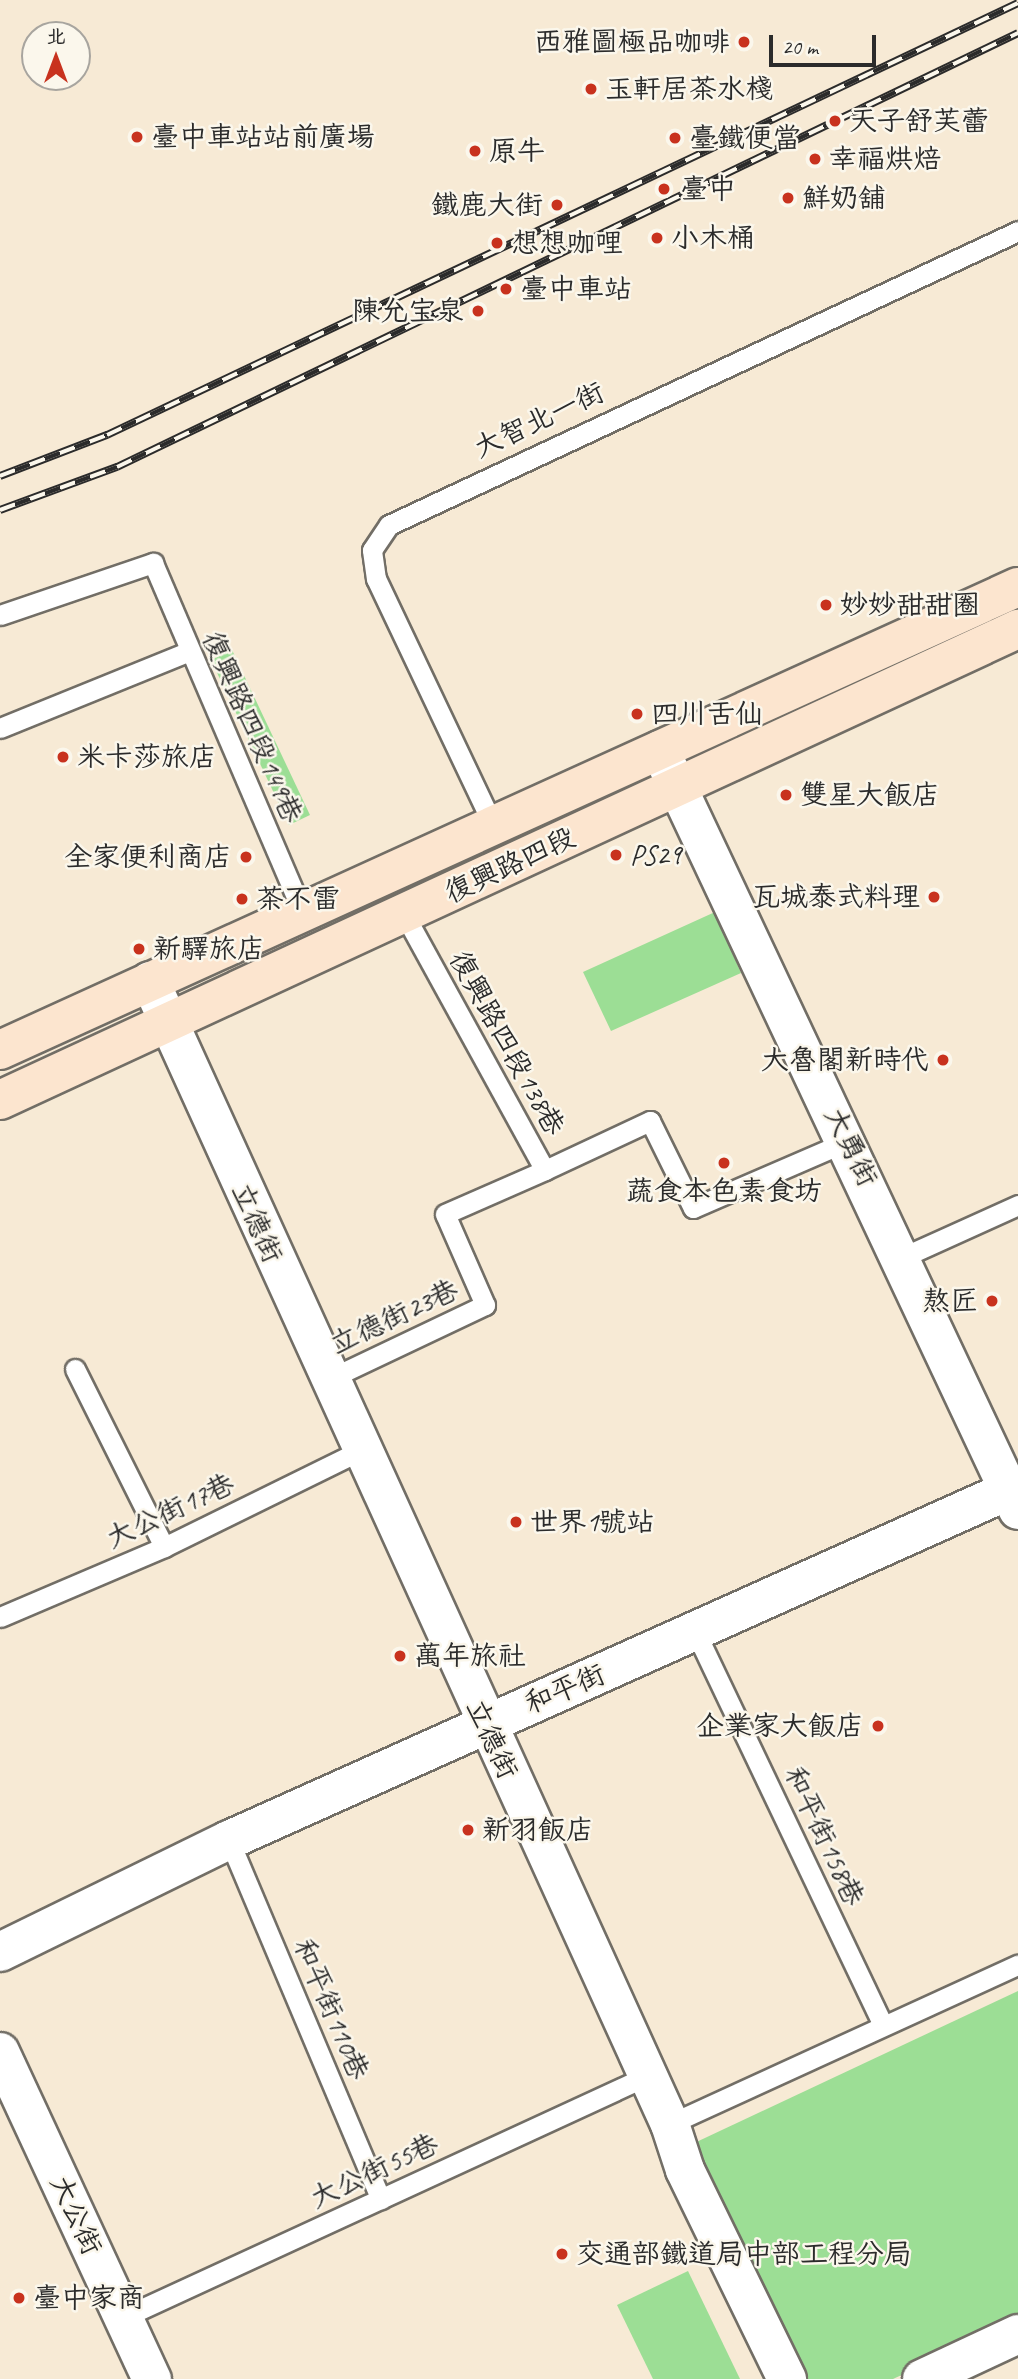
<!DOCTYPE html>
<html>
<head>
<meta charset="utf-8">
<style>
  body { margin:0 }
  #map { position:relative; width:1018px; height:2379px; overflow:hidden; background:#f7ead5; font-family:Caveat,"LXGW WenKai TC",sans-serif }
  div>[style] { position:absolute }
  [style*='--x'] { left:calc(var(--x)*1px); top:calc(var(--y)*1px); width:calc(var(--w)*1px); rotate:calc(var(--a)*1deg) }
  .green>* { inset:0; background:#9cde95 }
  .roads { filter:drop-shadow(2px 0 #726e66) drop-shadow(-2px 0 #726e66) drop-shadow(0 2px #726e66) drop-shadow(0 -2px #726e66) }
  .lane>* { height:19px; margin:-9.5px; padding:0 9.5px; transform-origin:9.5px; border-radius:9.5px; background:#fff }
  .street>* { height:38px; margin:-19px; padding:0 19px; transform-origin:19px; border-radius:19px; background:#fff }
  .secondary>* { height:38px; margin:-19px; padding:0 19px; transform-origin:19px; border-radius:19px; background:#fce5cf }
  .rail>* { height:8px; margin-top:-4px; transform-origin:0; background:repeating-linear-gradient(90deg,#fbf7ec 0 16px,#2b2b2b 0 32px); box-sizing:border-box; border-block:2px solid #2b2b2b }
  .dots>* { width:19px; height:19px; translate:-50% -50%; box-sizing:border-box; border:4px solid #fbf7ec; border-radius:50% }
  span { translate:-50% -50%; white-space:nowrap; text-align:center; line-height:1.15; -webkit-text-stroke:5px #fbf7ec; paint-order:stroke }
  .poi-label { font-size:28px; color:#2b2b2b }
  .right { translate:-100% -50%; text-align:right }
  .left { translate:0 -50%; text-align:left }
  .street-label { font-size:28px; color:#2b2b2b }
  .north { position:absolute; left:21px; top:21px; width:70px; height:70px; box-sizing:border-box; background:#fbf7ec; border:2px solid #a8a59f; border-radius:50%; rotate:0deg; font-size:19px; font-weight:700; line-height:28px; text-align:center; color:#2b2b2b }
  .north::after { content:''; display:block; margin:auto; width:24px; height:32px; background:#c8321e; clip-path:polygon(50% 0,100% 100%,50% 72%,0 100%) }
  .scale { position:absolute; left:769px; top:35px; width:107px; height:32px; box-sizing:border-box; border:4px solid #2b2b2b; border-top:0; padding-left:9px; font-size:21px; line-height:24px; white-space:nowrap; color:#2b2b2b; -webkit-text-stroke:5px #fbf7ec; paint-order:stroke }
</style>
</head>
<body>
<div id="map">
  <div class="green">
    <i style="clip-path:polygon(232px 650px,310px 815px,289px 825px,211px 660px)"></i>
    <i style="clip-path:polygon(715px 912px,741px 973px,611px 1031px,583px 972px)"></i>
    <i style="clip-path:polygon(1018px 1991px,1018px 2321px,893px 2379px,801px 2379px,690px 2145px)"></i>
    <i style="clip-path:polygon(688px 2271px,740px 2379px,653px 2379px,617px 2305px)"></i>
  </div>
  <div class="roads">
    <div class="lane">
      <i style="--x:0;--y:615;--w:162;--a:-18.8"></i>
      <i style="--x:153;--y:563;--w:381;--a:66.8"></i>
      <i style="--x:0;--y:728;--w:202;--a:-22.1"></i>
      <i style="--x:494;--y:827;--w:275;--a:-115.4"></i>
      <i style="--x:376;--y:579;--w:29;--a:-98"></i>
      <i style="--x:372;--y:550;--w:30;--a:-56"></i>
      <i style="--x:389;--y:525;--w:694;--a:-25.05"></i>
      <i style="--x:404;--y:914;--w:292;--a:61.2"></i>
      <i style="--x:545;--y:1170;--w:116;--a:-25"></i>
      <i style="--x:650;--y:1121;--w:97;--a:63.7"></i>
      <i style="--x:693;--y:1208;--w:169;--a:-23.4"></i>
      <i style="--x:903;--y:1257;--w:126;--a:-24.3"></i>
      <i style="--x:75;--y:1369;--w:199;--a:63.4"></i>
      <i style="--x:327;--y:1380;--w:175;--a:-25.4"></i>
      <i style="--x:485;--y:1305;--w:99;--a:-113.7"></i>
      <i style="--x:445;--y:1214;--w:109;--a:-23.7"></i>
      <i style="--x:0;--y:1617;--w:178;--a:-23.1"></i>
      <i style="--x:164;--y:1547;--w:220;--a:-26.2"></i>
      <i style="--x:696;--y:1633;--w:434;--a:64.5"></i>
      <i style="--x:229;--y:1840;--w:390;--a:67.1"></i>
      <i style="--x:670;--y:2124;--w:383;--a:-24.6"></i>
      <i style="--x:124;--y:2317;--w:576;--a:-24.74"></i>
    </div>
    <div class="street">
      <i style="--x:660;--y:750;--w:840;--a:64.78"></i>
      <i style="--x:150;--y:981;--w:1256;--a:65.54"></i>
      <i style="--x:670;--y:2124;--w:48;--a:71.9"></i>
      <i style="--x:685;--y:2170;--w:233;--a:64"></i>
      <i style="--x:0;--y:1952;--w:255;--a:-26.1"></i>
      <i style="--x:229;--y:1840;--w:865;--a:-24.16"></i>
      <i style="--x:0;--y:2052;--w:361;--a:65.1"></i>
      <i style="--x:922;--y:2379;--w:106;--a:-25.1"></i>
    </div>
    <div class="secondary">
      <i style="--x:0;--y:1050;--w:1118;--a:-24.46"></i>
      <i style="--x:0;--y:1100;--w:1122;--a:-24.83"></i>
    </div>
  </div>
  <div class="rail">
    <i style="--x:0;--y:476;--w:115;--a:-21"></i>
    <i style="--x:107;--y:435;--w:1008;--a:-25.37"></i>
    <i style="--x:0;--y:510;--w:125;--a:-20.2"></i>
    <i style="--x:117;--y:467;--w:1000;--a:-25.72"></i>
  </div>
  <div class="dots">
    <i style="left:744px;top:42px;background:#c8321e"></i>
    <i style="left:591px;top:89px;background:#c8321e"></i>
    <i style="left:835px;top:121px;background:#c8321e"></i>
    <i style="left:137px;top:137px;background:#c8321e"></i>
    <i style="left:675px;top:138px;background:#c8321e"></i>
    <i style="left:475px;top:151px;background:#c8321e"></i>
    <i style="left:815px;top:159px;background:#c8321e"></i>
    <i style="left:664px;top:189px;background:#c8321e"></i>
    <i style="left:788px;top:198px;background:#c8321e"></i>
    <i style="left:557px;top:205px;background:#c8321e"></i>
    <i style="left:657px;top:238px;background:#c8321e"></i>
    <i style="left:497px;top:243px;background:#c8321e"></i>
    <i style="left:506px;top:289px;background:#c8321e"></i>
    <i style="left:478px;top:311px;background:#c8321e"></i>
    <i style="left:826px;top:605px;background:#c8321e"></i>
    <i style="left:637px;top:714px;background:#c8321e"></i>
    <i style="left:63px;top:757px;background:#c8321e"></i>
    <i style="left:786px;top:795px;background:#c8321e"></i>
    <i style="left:616px;top:855px;background:#c8321e"></i>
    <i style="left:246px;top:857px;background:#c8321e"></i>
    <i style="left:934px;top:897px;background:#c8321e"></i>
    <i style="left:242px;top:899px;background:#c8321e"></i>
    <i style="left:139px;top:949px;background:#c8321e"></i>
    <i style="left:943px;top:1060px;background:#c8321e"></i>
    <i style="left:724px;top:1163px;background:#c8321e"></i>
    <i style="left:992px;top:1301px;background:#c8321e"></i>
    <i style="left:516px;top:1522px;background:#c8321e"></i>
    <i style="left:400px;top:1656px;background:#c8321e"></i>
    <i style="left:878px;top:1726px;background:#c8321e"></i>
    <i style="left:468px;top:1830px;background:#c8321e"></i>
    <i style="left:562px;top:2254px;background:#c8321e"></i>
    <i style="left:19px;top:2298px;background:#c8321e"></i>
  </div>
  <div class="poi-label">
    <span class="right" style="left:730px;top:42px">西雅圖極品咖啡</span>
    <span class="left" style="left:605px;top:89px">玉軒居茶水棧</span>
    <span class="left" style="left:849px;top:121px">天子舒芙蕾</span>
    <span class="left" style="left:151px;top:137px">臺中車站站前廣場</span>
    <span class="left" style="left:689px;top:138px">臺鐵便當</span>
    <span class="left" style="left:489px;top:151px">原牛</span>
    <span class="left" style="left:829px;top:159px">幸福烘焙</span>
    <span class="left" style="left:680px;top:189px">臺中</span>
    <span class="left" style="left:802px;top:198px">鮮奶舖</span>
    <span class="right" style="left:543px;top:205px">鐵鹿大街</span>
    <span class="left" style="left:671px;top:238px">小木桶</span>
    <span class="left" style="left:511px;top:243px">想想咖哩</span>
    <span class="left" style="left:520px;top:289px">臺中車站</span>
    <span class="right" style="left:464px;top:311px">陳允宝泉</span>
    <span class="left" style="left:840px;top:605px">妙妙甜甜圈</span>
    <span class="left" style="left:651px;top:714px">四川舌仙</span>
    <span class="left" style="left:77px;top:757px">米卡莎旅店</span>
    <span class="left" style="left:800px;top:795px">雙星大飯店</span>
    <span class="left" style="left:630px;top:855px">PS29</span>
    <span class="right" style="left:232px;top:857px">全家便利商店</span>
    <span class="right" style="left:920px;top:897px">瓦城泰式料理</span>
    <span class="left" style="left:256px;top:899px">茶不雷</span>
    <span class="left" style="left:153px;top:949px">新驛旅店</span>
    <span class="right" style="left:929px;top:1060px">大魯閣新時代</span>
    <span style="left:724px;top:1191px">蔬食本色素食坊</span>
    <span class="right" style="left:978px;top:1301px">熬匠</span>
    <span class="left" style="left:530px;top:1522px">世界1號站</span>
    <span class="left" style="left:414px;top:1656px">萬年旅社</span>
    <span class="right" style="left:864px;top:1726px">企業家大飯店</span>
    <span class="left" style="left:482px;top:1830px">新羽飯店</span>
    <span class="left" style="left:576px;top:2254px">交通部鐵道局中部工程分局</span>
    <span class="left" style="left:33px;top:2298px">臺中家商</span>
  </div>
  <div class="street-label">
    <span style="left:539px;top:420px;rotate:-25deg">大智北一街</span>
    <span style="left:252px;top:727px;rotate:66deg">復興路四段149巷</span>
    <span style="left:510px;top:865px;rotate:-25deg">復興路四段</span>
    <span style="left:507px;top:1043px;rotate:61deg">復興路四段138巷</span>
    <span style="left:851px;top:1147px;rotate:64deg">大勇街</span>
    <span style="left:257px;top:1223px;rotate:66deg">立德街</span>
    <span style="left:394px;top:1317px;rotate:-25deg">立德街23巷</span>
    <span style="left:170px;top:1511px;rotate:-25deg">大公街17巷</span>
    <span style="left:565px;top:1689px;rotate:-23deg">和平街</span>
    <span style="left:492px;top:1739px;rotate:65deg">立德街</span>
    <span style="left:824px;top:1836px;rotate:65deg">和平街158巷</span>
    <span style="left:331px;top:2009px;rotate:67deg">和平街110巷</span>
    <span style="left:374px;top:2171px;rotate:-25deg">大公街55巷</span>
    <span style="left:76px;top:2215px;rotate:65deg">大公街</span>
  </div>
  <div class="north">北</div>
  <div class="scale">20 m</div>
</div>
</body>
</html>
